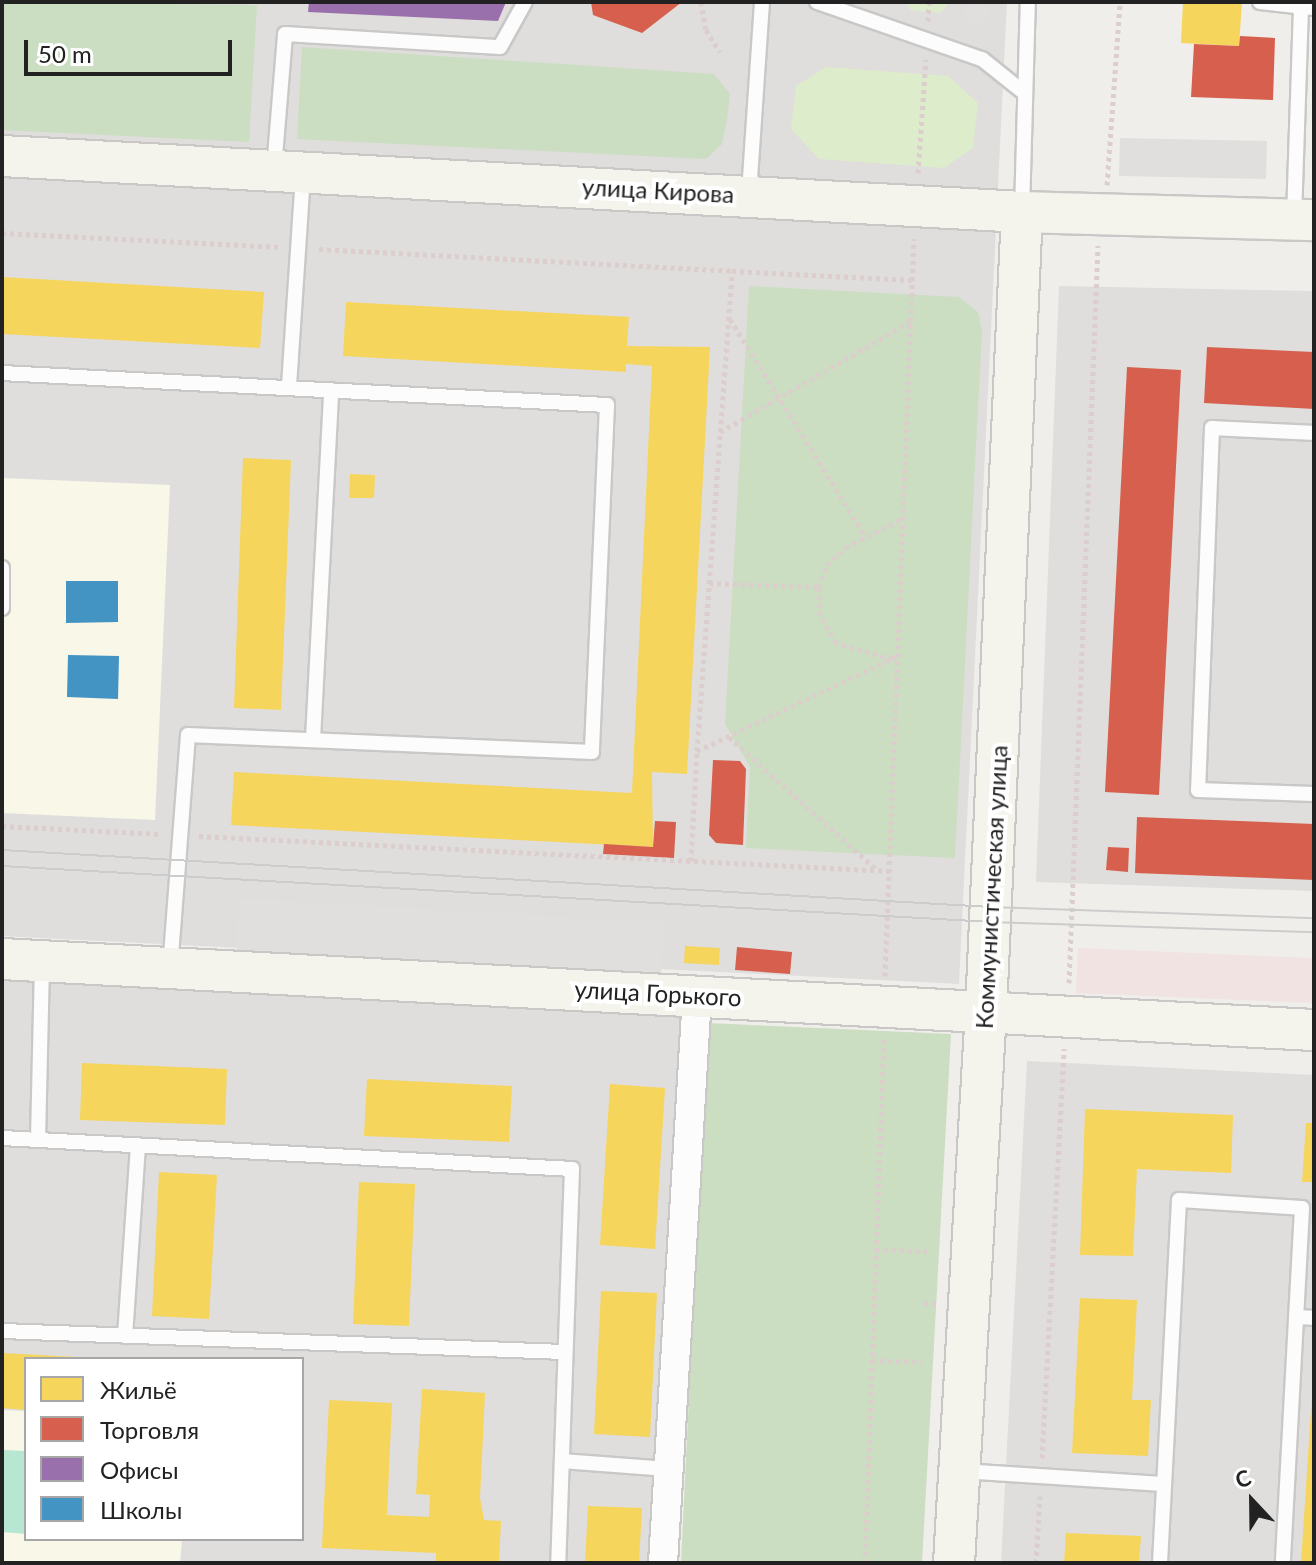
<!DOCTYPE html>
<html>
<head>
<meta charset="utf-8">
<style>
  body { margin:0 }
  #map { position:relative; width:1316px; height:1565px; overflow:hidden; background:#f0eeeb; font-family:Lato,sans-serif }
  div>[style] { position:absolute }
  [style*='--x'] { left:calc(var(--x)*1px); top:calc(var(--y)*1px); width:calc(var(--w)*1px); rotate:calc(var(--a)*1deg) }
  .residential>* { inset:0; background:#dfdedc }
  .commercial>* { inset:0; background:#f1e3e1 }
  .education>* { inset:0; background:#f8f7e8 }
  .grass>* { inset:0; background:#ddeccb }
  .forest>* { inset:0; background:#cbdec1 }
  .pitch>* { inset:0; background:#b7e6d2 }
  .parking>* { inset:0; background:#e0dfde }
  .round { border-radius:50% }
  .homes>* { inset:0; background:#f6d55c }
  .shops>* { inset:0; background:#d6604d }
  .offices>* { inset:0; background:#9970ab }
  .schools>* { inset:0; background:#4393c3 }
  .path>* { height:5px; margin-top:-2.5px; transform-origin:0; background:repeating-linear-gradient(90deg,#dccecd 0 4px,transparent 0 8px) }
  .roads { filter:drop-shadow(2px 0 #c9c8c7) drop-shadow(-2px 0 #c9c8c7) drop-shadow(0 2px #c9c8c7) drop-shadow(0 -2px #c9c8c7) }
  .lane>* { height:14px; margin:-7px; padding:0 7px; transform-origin:7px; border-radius:7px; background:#fdfcfc }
  .street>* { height:28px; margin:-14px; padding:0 14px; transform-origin:14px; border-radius:14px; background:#fdfcfc }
  .secondary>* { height:40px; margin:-20px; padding:0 20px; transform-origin:20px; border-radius:20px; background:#f4f4ed }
  .tram>* { height:2px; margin:-1px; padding:0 1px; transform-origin:1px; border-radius:1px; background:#ccc }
  span { translate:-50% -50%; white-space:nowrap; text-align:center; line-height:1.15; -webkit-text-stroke:8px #fff; paint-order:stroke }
  .street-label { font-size:24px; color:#222 }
  .frame { position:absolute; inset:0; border:4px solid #222; pointer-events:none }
  .legend { position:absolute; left:24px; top:1357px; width:280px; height:184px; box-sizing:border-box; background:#fff; border:2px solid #a7a7a7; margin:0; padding:10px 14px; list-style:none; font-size:24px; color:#222 }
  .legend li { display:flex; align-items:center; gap:16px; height:40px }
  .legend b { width:40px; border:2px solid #a7a7a7 }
  .north { position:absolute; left:1212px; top:1461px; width:80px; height:80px; -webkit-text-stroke:6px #fff; paint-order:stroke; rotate:338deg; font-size:22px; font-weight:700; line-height:32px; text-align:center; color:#222 }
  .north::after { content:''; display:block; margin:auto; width:28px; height:36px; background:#222; clip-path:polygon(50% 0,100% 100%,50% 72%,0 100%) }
  .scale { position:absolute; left:24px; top:40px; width:208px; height:36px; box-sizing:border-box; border:4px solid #222; border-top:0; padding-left:10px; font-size:24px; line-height:28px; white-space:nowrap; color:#222; -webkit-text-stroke:6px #fff; paint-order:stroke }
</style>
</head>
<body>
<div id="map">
  <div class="residential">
    <i style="clip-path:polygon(2px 2px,1007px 2px,959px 984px,2px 936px)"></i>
    <i style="clip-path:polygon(1059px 286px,1314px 291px,1314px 891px,1036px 882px)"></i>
    <i style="clip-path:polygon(evenodd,2px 972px,683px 1009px,678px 1563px,2px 1563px,2px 972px,26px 1359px,302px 1359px,302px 1539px,26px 1539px,26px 1359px)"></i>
    <i style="clip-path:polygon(1027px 1061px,1314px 1075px,1314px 1563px,1001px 1563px)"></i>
  </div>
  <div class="commercial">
    <i style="clip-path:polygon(1078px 948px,1314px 958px,1314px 1003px,1076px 993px)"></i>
  </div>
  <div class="education">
    <i style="clip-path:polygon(2px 478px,170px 485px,155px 820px,2px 813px)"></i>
    <i style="clip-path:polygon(2px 1410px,26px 1411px,26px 1539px,182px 1539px,180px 1563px,2px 1563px)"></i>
  </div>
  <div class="grass">
    <i style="clip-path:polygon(906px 2px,950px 2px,940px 13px,911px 10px)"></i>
    <i style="clip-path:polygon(826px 67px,948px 76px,978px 103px,973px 148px,944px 168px,819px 159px,791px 129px,796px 86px)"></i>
  </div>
  <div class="forest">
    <i style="clip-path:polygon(2px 2px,257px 5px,249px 142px,2px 130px)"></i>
    <i style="clip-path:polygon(302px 47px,714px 74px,730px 94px,727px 120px,722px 144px,706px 159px,297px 139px)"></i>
    <i style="clip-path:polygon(749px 286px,959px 297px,978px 312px,982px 330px,955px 858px,746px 848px,750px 767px,725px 724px)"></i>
    <i style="clip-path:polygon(707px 1023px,951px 1034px,922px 1563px,681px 1563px)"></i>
  </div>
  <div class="pitch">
    <i style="clip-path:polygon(2px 1450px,26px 1451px,26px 1534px,2px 1532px)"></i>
  </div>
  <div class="parking">
    <i class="round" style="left:964px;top:-1px;width:26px;height:26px"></i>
    <i style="clip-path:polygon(1120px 138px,1267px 141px,1266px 179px,1119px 176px)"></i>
    <i style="clip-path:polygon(239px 898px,664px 923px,661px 979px,236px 954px)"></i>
  </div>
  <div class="homes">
    <i style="clip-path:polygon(1183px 2px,1242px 2px,1239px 46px,1181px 43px)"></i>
    <i style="clip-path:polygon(2px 277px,264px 292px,260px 348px,2px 334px)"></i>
    <i style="clip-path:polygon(346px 302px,629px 317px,627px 346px,710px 347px,687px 774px,652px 772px,653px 847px,231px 825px,234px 772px,632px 793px,652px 366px,626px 364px,626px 372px,343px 356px)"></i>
    <i style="clip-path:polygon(243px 458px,291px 460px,281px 710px,234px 708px)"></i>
    <i style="clip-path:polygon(350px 474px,375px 475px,374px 498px,349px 498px)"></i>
    <i style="clip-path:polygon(685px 946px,720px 948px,719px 965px,684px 963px)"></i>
    <i style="clip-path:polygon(82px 1063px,227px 1069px,225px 1125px,80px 1120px)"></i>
    <i style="clip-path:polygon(367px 1079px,512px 1086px,509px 1142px,364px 1136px)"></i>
    <i style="clip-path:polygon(610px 1084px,665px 1088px,655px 1249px,600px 1245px)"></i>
    <i style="clip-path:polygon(1085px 1109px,1233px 1115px,1231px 1173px,1137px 1169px,1133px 1256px,1080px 1255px)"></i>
    <i style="clip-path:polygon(1306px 1123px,1314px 1123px,1314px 1182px,1302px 1182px)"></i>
    <i style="clip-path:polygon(159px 1172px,217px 1175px,209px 1319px,152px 1316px)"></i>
    <i style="clip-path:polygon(359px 1182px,415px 1184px,409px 1326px,353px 1324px)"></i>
    <i style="clip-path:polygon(601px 1291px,657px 1293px,650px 1437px,594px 1434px)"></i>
    <i style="clip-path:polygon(1080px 1298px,1137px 1300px,1132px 1400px,1151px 1400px,1148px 1456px,1072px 1453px)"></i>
    <i style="clip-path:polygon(2px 1353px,78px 1357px,78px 1359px,26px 1359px,26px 1410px,2px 1408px)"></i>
    <i style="clip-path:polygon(422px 1389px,485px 1393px,480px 1498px,484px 1520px,501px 1521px,499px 1563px,436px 1563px,436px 1553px,322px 1548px,329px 1400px,392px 1403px,387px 1515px,429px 1517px,430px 1495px,416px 1494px)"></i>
    <i style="clip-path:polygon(1312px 1395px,1314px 1563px,1301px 1563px)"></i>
    <i style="clip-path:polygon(588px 1506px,642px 1508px,639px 1563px,585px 1563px)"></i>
    <i style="clip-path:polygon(1066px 1533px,1141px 1536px,1139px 1563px,1064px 1563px)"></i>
  </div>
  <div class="shops">
    <i style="clip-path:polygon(591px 2px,682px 2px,642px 33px,593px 15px)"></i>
    <i style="clip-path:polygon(1240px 36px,1275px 38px,1273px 100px,1191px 97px,1194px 44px,1239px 46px)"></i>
    <i style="clip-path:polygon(1207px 347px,1314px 352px,1314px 409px,1204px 403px)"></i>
    <i style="clip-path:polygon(1127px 367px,1181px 370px,1159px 795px,1105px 792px)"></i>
    <i style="clip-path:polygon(713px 760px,740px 761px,746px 769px,743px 845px,716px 843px,709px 835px)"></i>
    <i style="clip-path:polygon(1137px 817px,1314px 824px,1314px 880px,1135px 873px)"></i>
    <i style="clip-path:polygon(655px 821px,676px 822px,674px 858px,603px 854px,604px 844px,653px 847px)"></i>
    <i style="clip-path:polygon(1108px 847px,1129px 848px,1128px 872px,1106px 870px)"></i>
    <i style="clip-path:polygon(737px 947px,792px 952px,790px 974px,735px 970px)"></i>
  </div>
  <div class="offices">
    <i style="clip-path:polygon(309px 2px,506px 2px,498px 21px,308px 12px)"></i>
  </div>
  <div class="schools">
    <i style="clip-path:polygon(66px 581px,118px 581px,118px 622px,66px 623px)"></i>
    <i style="clip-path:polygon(68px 655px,119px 656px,118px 699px,67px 697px)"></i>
  </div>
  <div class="path">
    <i style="--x:701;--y:2;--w:28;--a:80"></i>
    <i style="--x:706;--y:30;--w:26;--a:58"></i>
    <i style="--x:928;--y:21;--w:19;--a:-87"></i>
    <i style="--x:918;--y:173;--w:114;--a:-86"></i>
    <i style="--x:1107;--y:185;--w:183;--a:-85.9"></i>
    <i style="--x:2;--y:233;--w:279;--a:2.9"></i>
    <i style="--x:319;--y:249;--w:414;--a:3"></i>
    <i style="--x:730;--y:319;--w:256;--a:58.1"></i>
    <i style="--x:720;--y:432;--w:220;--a:-30.1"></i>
    <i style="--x:709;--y:583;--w:110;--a:2.1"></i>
    <i style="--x:892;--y:659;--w:58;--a:-164.1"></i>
    <i style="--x:836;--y:643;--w:32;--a:-120"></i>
    <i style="--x:820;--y:615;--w:28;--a:-92"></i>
    <i style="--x:819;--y:587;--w:23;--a:-70"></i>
    <i style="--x:827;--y:565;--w:26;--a:-43"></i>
    <i style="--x:846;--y:547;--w:65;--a:-26.6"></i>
    <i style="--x:729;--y:737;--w:199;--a:41.9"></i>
    <i style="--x:697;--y:751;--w:481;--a:-85.8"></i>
    <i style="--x:732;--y:271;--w:180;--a:2.9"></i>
    <i style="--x:2;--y:826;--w:159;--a:2.9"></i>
    <i style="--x:199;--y:836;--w:691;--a:2.9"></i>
    <i style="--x:691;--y:861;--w:110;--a:-86.9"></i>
    <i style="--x:697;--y:751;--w:225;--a:-25.3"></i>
    <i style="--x:885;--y:976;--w:738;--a:-87.75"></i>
    <i style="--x:1069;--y:983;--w:738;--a:-87.75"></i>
    <i style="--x:876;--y:1250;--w:51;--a:1.1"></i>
    <i style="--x:924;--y:1303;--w:15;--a:4"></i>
    <i style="--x:872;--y:1360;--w:49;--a:2.3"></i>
    <i style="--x:1042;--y:1458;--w:410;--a:-86.9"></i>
    <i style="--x:865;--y:1563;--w:525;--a:-87.93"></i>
    <i style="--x:1036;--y:1563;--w:67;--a:-86.6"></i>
  </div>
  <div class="roads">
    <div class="lane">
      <i style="--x:817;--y:2;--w:175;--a:19.1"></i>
      <i style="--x:982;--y:59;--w:51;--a:38.7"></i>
      <i style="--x:1260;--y:2;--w:54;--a:6.3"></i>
      <i style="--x:274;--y:169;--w:135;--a:-85.3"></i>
      <i style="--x:285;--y:34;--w:215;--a:3.5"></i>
      <i style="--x:500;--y:47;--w:51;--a:-60.9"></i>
      <i style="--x:749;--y:193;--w:191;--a:-86.1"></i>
      <i style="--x:1022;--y:211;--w:209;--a:-88.4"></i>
      <i style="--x:1294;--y:218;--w:211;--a:-88.1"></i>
      <i style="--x:2;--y:373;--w:606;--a:3.03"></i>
      <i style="--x:607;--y:405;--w:347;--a:92.5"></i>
      <i style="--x:592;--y:752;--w:404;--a:-177.6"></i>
      <i style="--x:188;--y:735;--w:233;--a:94.4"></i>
      <i style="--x:289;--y:386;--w:211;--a:-86.2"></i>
      <i style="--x:1314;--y:433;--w:102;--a:-177.2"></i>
      <i style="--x:1212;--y:428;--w:362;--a:92.2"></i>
      <i style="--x:1198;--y:790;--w:116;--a:2"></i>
      <i style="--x:2;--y:568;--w:40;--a:90"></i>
      <i style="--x:313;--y:739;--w:349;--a:-87"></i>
      <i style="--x:2;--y:1138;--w:571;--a:3.11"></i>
      <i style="--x:572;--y:1169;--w:394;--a:92"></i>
      <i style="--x:38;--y:1140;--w:175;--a:-88.7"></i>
      <i style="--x:1296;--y:1317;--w:18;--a:3"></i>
      <i style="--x:2;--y:1331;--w:563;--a:2.14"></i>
      <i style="--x:125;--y:1336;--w:191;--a:-86.1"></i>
      <i style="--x:562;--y:1461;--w:106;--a:4.3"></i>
      <i style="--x:961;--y:1471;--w:203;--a:3.7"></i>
      <i style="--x:1160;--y:1563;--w:363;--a:-87"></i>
      <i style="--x:1179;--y:1200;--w:123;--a:3.7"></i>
      <i style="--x:1302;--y:1208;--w:356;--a:93.1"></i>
    </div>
    <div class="street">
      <i style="--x:663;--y:1563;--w:569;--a:-86.57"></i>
    </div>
    <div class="secondary">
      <i style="--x:2;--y:156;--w:1022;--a:3.14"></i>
      <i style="--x:1022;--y:212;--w:292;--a:1.6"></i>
      <i style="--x:2;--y:959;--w:1314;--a:3.1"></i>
      <i style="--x:954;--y:1563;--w:554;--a:-86.69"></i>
      <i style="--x:986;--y:1010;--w:799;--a:-87.42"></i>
    </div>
  </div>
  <div class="tram">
    <i style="--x:2;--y:850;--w:991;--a:3.3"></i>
    <i style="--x:991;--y:907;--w:323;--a:2"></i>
    <i style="--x:2;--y:866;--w:990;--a:3.24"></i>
    <i style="--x:990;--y:922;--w:324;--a:1.8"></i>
  </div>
  <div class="street-label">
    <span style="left:658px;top:190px;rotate:3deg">улица Кирова</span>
    <span style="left:991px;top:887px;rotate:-87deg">Коммунистическая улица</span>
    <span style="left:658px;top:993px;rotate:3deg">улица Горького</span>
  </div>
  <div class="frame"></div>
  <ul class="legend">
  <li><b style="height:22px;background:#f6d55c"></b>Жильё</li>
  <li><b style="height:22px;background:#d6604d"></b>Торговля</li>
  <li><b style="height:22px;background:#9970ab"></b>Офисы</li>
  <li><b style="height:22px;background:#4393c3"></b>Школы</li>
  </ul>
  <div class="north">С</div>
  <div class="scale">50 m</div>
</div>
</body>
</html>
